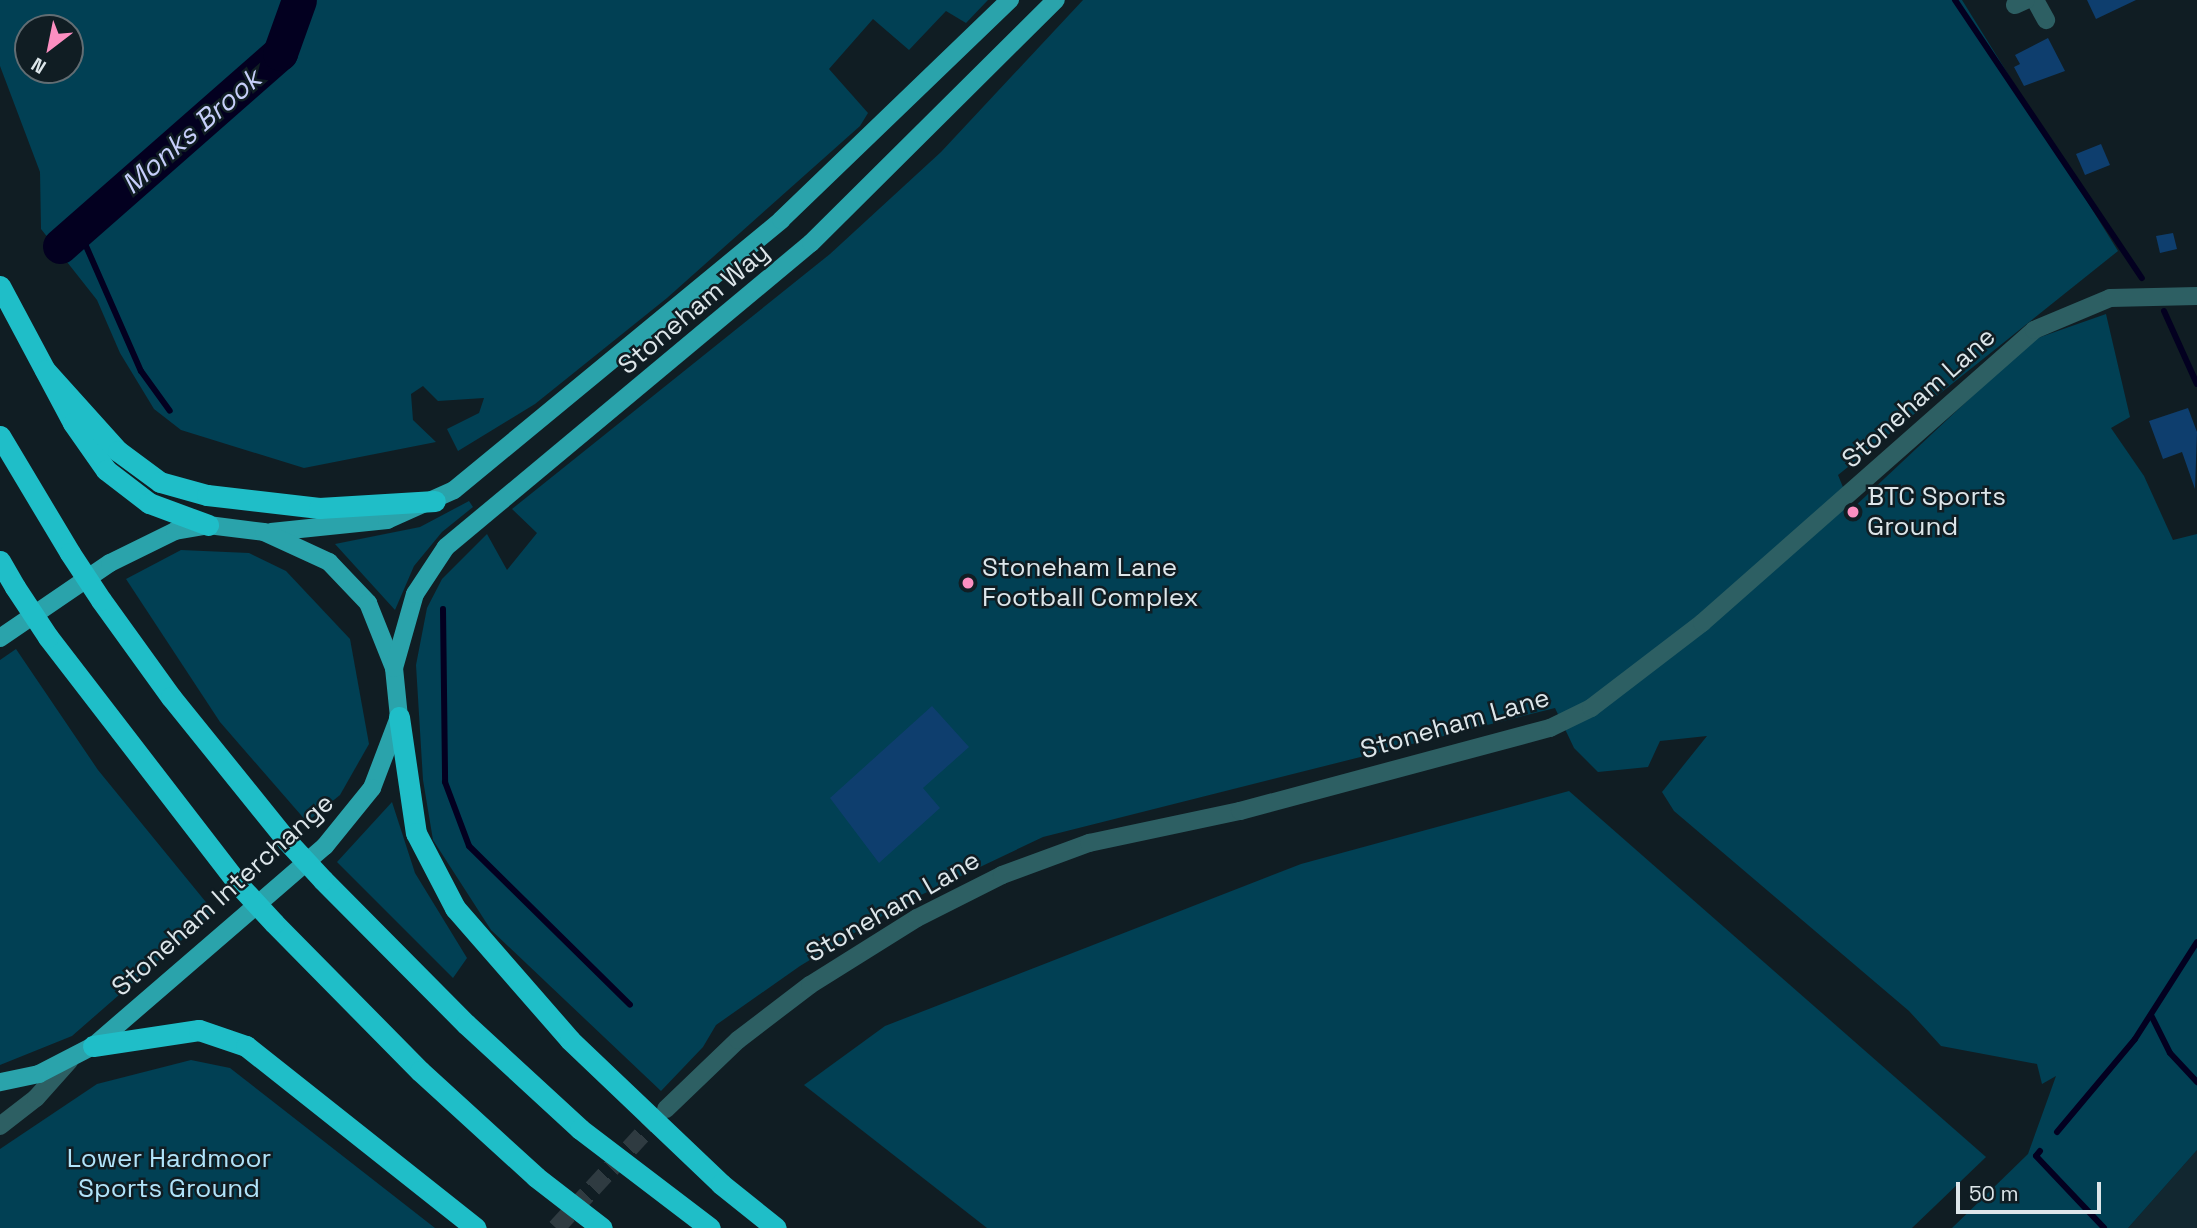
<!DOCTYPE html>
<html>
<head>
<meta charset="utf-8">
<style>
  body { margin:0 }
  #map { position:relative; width:2197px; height:1228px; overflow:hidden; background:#101d23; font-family:"Space Grotesk",sans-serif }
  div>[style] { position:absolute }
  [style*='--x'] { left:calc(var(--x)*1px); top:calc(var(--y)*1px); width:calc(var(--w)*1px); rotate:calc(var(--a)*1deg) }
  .built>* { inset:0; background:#122730 }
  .green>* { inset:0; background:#014054 }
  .stream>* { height:6px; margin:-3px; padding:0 3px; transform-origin:3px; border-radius:3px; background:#030020 }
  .river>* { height:35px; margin:-17.5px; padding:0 17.5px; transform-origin:17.5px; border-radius:17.5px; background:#030020 }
  .building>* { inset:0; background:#0e3e6e }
  .tertiary-tunnel>* { height:18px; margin-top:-9px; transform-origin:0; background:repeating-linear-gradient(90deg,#2f3b41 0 18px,transparent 0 27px) }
  .minor>* { height:18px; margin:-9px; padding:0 9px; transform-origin:9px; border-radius:9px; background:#2d5f63 }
  .tertiary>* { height:18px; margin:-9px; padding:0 9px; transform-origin:9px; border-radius:9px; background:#2d5f63 }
  .primary>* { height:18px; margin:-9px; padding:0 9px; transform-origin:9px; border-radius:9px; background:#2aa3ab }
  .motorway>* { height:21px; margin:-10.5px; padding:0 10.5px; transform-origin:10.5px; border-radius:10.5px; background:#1fbec8 }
  .motorway-bridge>* { height:21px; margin:-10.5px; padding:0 10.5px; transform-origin:10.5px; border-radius:10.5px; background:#1fbec8 }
  .dots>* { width:19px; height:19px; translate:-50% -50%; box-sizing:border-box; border:4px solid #101d23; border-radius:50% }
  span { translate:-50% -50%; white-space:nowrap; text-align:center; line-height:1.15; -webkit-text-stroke:5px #101d23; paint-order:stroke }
  .street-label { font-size:26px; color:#dde6ea }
  .poi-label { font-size:26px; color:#dde6ea }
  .left { translate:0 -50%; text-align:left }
  .park-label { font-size:26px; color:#b1e3f9 }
  .water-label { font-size:28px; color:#c6cef9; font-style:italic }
  .north { position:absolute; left:14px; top:14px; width:70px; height:70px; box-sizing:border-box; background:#101d23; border:2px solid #626d73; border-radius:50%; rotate:212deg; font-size:19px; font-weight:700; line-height:28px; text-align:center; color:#dde6ea }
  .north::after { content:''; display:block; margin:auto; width:24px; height:32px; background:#fc8fc1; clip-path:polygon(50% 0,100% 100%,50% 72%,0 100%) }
  .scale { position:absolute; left:1956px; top:1182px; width:145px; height:32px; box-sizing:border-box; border:4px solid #dde6ea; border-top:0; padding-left:9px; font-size:21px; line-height:24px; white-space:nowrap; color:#dde6ea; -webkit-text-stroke:5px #101d23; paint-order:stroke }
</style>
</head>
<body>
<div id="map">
  <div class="built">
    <i style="clip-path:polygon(2197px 1150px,2197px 1228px,2128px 1228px)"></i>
  </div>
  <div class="green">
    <i style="clip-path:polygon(evenodd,0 0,988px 0,966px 23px,946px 11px,909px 50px,873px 19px,829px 69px,868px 113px,860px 126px,667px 298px,535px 404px,458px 451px,447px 429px,479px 413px,484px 398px,438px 401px,423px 386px,411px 394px,413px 420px,436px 442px,304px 468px,181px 430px,154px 409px,120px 353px,97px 300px,41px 229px,40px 172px,0 66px,0 0,70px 28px,70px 70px,28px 70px,28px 28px,70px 28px)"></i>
    <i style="clip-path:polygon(1083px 0,1962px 0,2118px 251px,1838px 475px,1852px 509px,2032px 340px,2106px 314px,2130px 417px,2111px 428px,2144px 476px,2173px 540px,2197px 534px,2197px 1150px,2128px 1228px,1952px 1228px,2028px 1154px,2056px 1076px,2042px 1084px,2037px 1064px,1941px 1046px,1909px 1011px,1674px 811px,1662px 792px,1707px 736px,1660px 741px,1648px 767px,1598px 772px,1574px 748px,1555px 708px,1043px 837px,902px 904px,800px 966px,716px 1025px,703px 1047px,661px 1091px,491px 930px,433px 840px,423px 780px,416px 665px,427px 608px,442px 579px,487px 534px,507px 570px,537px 533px,512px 509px,830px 254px,941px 152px)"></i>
    <i style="clip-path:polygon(469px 501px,473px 507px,442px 532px,414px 566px,395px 610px,335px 544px,420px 527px)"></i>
    <i style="clip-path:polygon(181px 550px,249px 553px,286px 571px,350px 639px,369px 744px,340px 795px,307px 822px,220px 722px,126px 579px)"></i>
    <i style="clip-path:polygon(16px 649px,98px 770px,214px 912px,72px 1036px,0 1065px,0 660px)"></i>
    <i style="clip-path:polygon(1569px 791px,1986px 1157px,1912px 1228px,987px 1228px,804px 1085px,885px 1026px,1301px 864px)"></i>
    <i style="clip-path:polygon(392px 802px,415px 873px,467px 958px,453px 978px,337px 862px)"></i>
    <i style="clip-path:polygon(191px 1060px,230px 1068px,435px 1228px,0 1228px,0 1149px,97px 1084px)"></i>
  </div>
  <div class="stream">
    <i style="--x:1955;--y:0;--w:335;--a:56.1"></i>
    <i style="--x:79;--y:230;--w:154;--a:66.3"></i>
    <i style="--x:141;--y:371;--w:49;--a:54.1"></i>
    <i style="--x:2164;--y:311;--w:80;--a:65.7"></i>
    <i style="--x:443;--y:609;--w:173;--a:89.3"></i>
    <i style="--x:445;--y:782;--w:68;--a:69.4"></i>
    <i style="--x:469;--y:846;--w:226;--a:44.6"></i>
    <i style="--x:2151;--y:1015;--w:42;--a:63.4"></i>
    <i style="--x:2170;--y:1053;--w:40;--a:47"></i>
    <i style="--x:2057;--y:1132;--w:121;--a:-50"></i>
    <i style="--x:2135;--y:1039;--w:115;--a:-57.4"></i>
    <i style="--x:2040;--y:1151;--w:6;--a:129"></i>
    <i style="--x:2036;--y:1156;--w:99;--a:46.6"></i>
  </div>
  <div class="river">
    <i style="--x:60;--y:246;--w:293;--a:-41.3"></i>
    <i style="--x:280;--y:53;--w:56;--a:-70.3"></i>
  </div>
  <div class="building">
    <i style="clip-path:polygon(2087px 0,2136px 0,2096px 19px)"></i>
    <i style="clip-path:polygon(2048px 38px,2065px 71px,2024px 86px,2014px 67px,2020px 64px,2015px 55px)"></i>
    <i style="clip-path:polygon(2101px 144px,2110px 165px,2085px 175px,2076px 154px)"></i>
    <i style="clip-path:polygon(2173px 233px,2177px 249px,2160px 253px,2156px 236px)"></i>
    <i style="clip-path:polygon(2188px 408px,2197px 432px,2195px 489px,2182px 452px,2163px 459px,2149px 421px)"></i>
    <i style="clip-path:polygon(932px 706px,969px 747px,923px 788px,940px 808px,879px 863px,830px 798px)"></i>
  </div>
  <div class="tertiary-tunnel">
    <i style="--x:556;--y:1228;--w:159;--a:-47.3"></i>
  </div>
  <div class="minor">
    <i style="--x:2035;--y:0;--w:23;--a:61"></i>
    <i style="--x:2015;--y:5;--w:12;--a:-24"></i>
  </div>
  <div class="tertiary">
    <i style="--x:666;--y:1109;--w:100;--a:-43.8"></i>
    <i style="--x:738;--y:1040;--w:91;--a:-37.4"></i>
    <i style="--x:810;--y:985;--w:126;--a:-32.1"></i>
    <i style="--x:917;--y:918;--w:95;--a:-26.8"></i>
    <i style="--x:1002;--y:875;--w:93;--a:-20.2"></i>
    <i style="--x:1089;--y:843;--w:154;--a:-12"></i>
    <i style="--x:1240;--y:811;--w:321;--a:-15"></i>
    <i style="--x:1550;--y:728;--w:46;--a:-26"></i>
    <i style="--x:1591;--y:708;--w:140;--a:-37.4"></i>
    <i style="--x:1702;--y:623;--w:443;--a:-41.4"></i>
    <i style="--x:2034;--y:330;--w:82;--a:-22.8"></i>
    <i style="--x:2110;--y:298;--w:87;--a:-1.3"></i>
    <i style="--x:0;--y:1126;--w:46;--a:-37.9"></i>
    <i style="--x:36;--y:1098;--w:50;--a:-48.3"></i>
  </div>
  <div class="primary">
    <i style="--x:271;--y:532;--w:117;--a:-5.9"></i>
    <i style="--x:387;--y:520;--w:73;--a:-24.1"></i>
    <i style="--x:454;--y:490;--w:424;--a:-39.5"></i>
    <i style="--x:781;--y:220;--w:318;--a:-43.9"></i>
    <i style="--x:0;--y:638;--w:133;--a:-34.3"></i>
    <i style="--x:110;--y:563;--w:72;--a:-26.2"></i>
    <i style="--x:175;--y:531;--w:34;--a:-10"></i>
    <i style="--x:208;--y:525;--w:56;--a:7.1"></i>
    <i style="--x:264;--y:532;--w:72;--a:24.8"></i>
    <i style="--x:329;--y:562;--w:57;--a:46.4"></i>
    <i style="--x:368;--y:603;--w:70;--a:68.2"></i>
    <i style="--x:394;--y:668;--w:49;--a:84.2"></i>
    <i style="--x:399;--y:717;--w:76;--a:110.8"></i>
    <i style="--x:372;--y:788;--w:75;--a:129"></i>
    <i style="--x:325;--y:846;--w:306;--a:139.2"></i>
    <i style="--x:93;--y:1046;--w:61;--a:152.6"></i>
    <i style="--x:39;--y:1074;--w:40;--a:168"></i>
    <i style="--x:394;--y:668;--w:77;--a:-74.2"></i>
    <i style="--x:415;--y:594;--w:56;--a:-56.6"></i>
    <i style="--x:446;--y:547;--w:475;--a:-39.8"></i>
    <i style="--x:811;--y:243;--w:345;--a:-44.8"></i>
  </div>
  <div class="motorway">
    <i style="--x:0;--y:286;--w:155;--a:61.9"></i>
    <i style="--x:73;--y:423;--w:57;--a:54.9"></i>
    <i style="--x:106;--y:470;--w:54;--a:37.5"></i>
    <i style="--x:149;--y:503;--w:63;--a:20.4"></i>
    <i style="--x:45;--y:370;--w:109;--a:48"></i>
    <i style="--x:118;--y:451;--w:52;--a:36.4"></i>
    <i style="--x:160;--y:482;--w:49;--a:15.5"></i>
    <i style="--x:207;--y:495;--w:113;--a:6.6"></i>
    <i style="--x:319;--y:508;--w:116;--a:-3.5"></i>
    <i style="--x:0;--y:436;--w:136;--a:59.1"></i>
    <i style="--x:0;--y:561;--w:30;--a:60"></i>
    <i style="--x:101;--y:600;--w:120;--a:54.2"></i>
    <i style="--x:171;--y:697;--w:185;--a:51.1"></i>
    <i style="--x:48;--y:637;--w:312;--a:52.4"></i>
    <i style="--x:399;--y:717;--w:117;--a:81.7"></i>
    <i style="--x:416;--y:833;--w:85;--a:62.5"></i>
    <i style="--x:455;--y:908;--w:175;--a:48.9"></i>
    <i style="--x:570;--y:1040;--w:209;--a:43.6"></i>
    <i style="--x:721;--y:1184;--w:70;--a:38.7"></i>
    <i style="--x:323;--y:880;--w:203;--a:45.2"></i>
    <i style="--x:466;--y:1024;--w:155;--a:42.6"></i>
    <i style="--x:580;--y:1129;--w:163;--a:37.3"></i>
    <i style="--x:274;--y:923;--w:208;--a:45.4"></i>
    <i style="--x:420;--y:1071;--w:157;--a:42.4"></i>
    <i style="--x:536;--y:1177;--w:83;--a:37.7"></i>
    <i style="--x:93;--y:1046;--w:107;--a:-8.6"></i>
    <i style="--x:199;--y:1030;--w:50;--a:18.8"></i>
    <i style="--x:246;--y:1046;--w:293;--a:38.4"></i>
  </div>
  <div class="motorway-bridge">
    <i style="--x:70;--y:553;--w:56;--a:56.6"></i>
    <i style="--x:15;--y:587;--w:60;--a:56.6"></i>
    <i style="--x:287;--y:841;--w:53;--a:47.3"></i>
    <i style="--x:238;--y:884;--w:53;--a:47.3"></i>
  </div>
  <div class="dots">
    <i style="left:1853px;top:512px;background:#fc8fc1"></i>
    <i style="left:968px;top:583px;background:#fc8fc1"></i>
  </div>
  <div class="street-label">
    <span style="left:694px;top:309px;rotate:-40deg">Stoneham Way</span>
    <span style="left:1919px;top:398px;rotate:-42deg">Stoneham Lane</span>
    <span style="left:1455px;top:724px;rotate:-16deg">Stoneham Lane</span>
    <span style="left:223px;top:895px;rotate:-42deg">Stoneham Interchange</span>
    <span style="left:893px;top:907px;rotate:-30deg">Stoneham Lane</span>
  </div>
  <div class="poi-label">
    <span class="left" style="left:1867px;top:512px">BTC Sports<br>Ground</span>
    <span class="left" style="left:982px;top:583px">Stoneham Lane<br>Football Complex</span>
  </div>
  <div class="park-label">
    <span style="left:169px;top:1174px">Lower Hardmoor<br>Sports Ground</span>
  </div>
  <div class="water-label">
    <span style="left:191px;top:131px;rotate:-41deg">Monks Brook</span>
  </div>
  <div class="north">N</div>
  <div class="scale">50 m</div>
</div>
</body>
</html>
